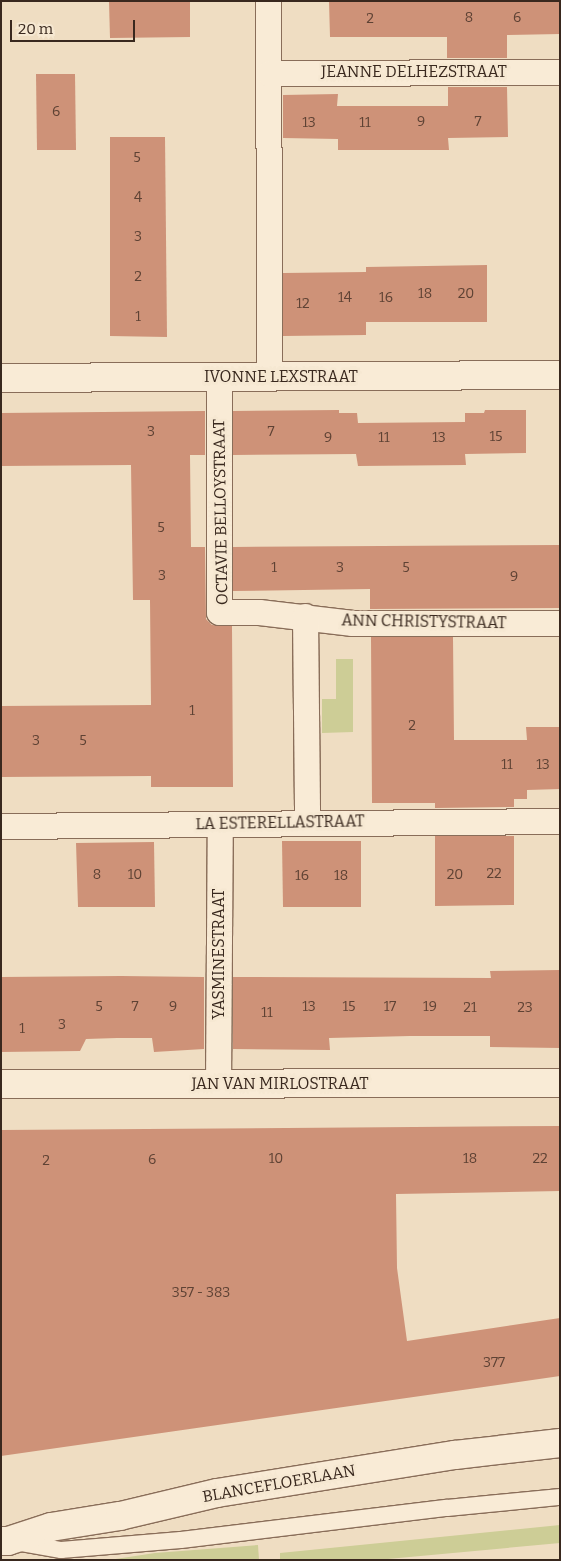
<!DOCTYPE html>
<html>
<head>
<meta charset="utf-8">
<style>
  body { margin:0 }
  #map { position:relative; width:561px; height:1561px; overflow:hidden; background:#efddc2; font-family:Bitter,serif }
  div>[style] { position:absolute }
  [style*='--x'] { left:calc(var(--x)*1px); top:calc(var(--y)*1px); width:calc(var(--w)*1px); rotate:calc(var(--a)*1deg) }
  .green>* { inset:0; background:#cdcd96 }
  .building>* { inset:0; background:#ce9278 }
  .roads { filter:drop-shadow(1px 0 #896d59) drop-shadow(-1px 0 #896d59) drop-shadow(0 1px #896d59) drop-shadow(0 -1px #896d59) }
  .service>* { height:16px; margin:-8px; padding:0 8px; transform-origin:8px; border-radius:8px; background:#f9ebd6 }
  .pedestrian>* { height:25px; margin:-12.5px; padding:0 12.5px; transform-origin:12.5px; border-radius:12.5px; background:#f9ebd6 }
  .minor>* { height:28px; margin:-14px; padding:0 14px; transform-origin:14px; border-radius:14px; background:#f9ebd6 }
  .secondary>* { height:28px; margin:-14px; padding:0 14px; transform-origin:14px; border-radius:14px; background:#f9ebd6 }
  span { translate:-50% -50%; white-space:nowrap; text-align:center; line-height:1.15; -webkit-text-stroke:5px #f6e8d2; paint-order:stroke }
  .number-label { font-size:14px; color:#5e4234 }
  .number-label span { -webkit-text-stroke-width:0 }
  .street-label { font-size:16px; color:#39281e }
  .frame { position:absolute; inset:0; border:2px solid #39281e; pointer-events:none }
  .scale { position:absolute; left:10px; top:20px; width:125px; height:22px; box-sizing:border-box; border:2px solid #39281e; border-top:0; padding-left:6px; font-size:15px; line-height:18px; white-space:nowrap; color:#39281e; -webkit-text-stroke:4px #f6e8d2; paint-order:stroke }
</style>
</head>
<body>
<div id="map">
  <div class="green">
    <i style="clip-path:polygon(336px 659px,353px 659px,353px 732px,322px 733px,322px 699px,336px 699px)"></i>
    <i style="clip-path:polygon(560px 1525px,560px 1543px,377px 1560px,280px 1560px,280px 1553px)"></i>
    <i style="clip-path:polygon(258px 1545px,259px 1560px,109px 1560px,155px 1553px)"></i>
  </div>
  <div class="building">
    <i style="clip-path:polygon(109px 1px,190px 1px,190px 37px,110px 38px)"></i>
    <i style="clip-path:polygon(329px 1px,560px 1px,560px 34px,507px 35px,507px 58px,447px 58px,447px 37px,330px 37px)"></i>
    <i style="clip-path:polygon(36px 74px,75px 74px,76px 150px,37px 150px)"></i>
    <i style="clip-path:polygon(448px 87px,507px 87px,508px 137px,448px 138px,449px 150px,338px 150px,338px 139px,283px 138px,283px 95px,338px 94px,337px 106px,448px 106px)"></i>
    <i style="clip-path:polygon(110px 137px,165px 137px,167px 337px,110px 336px)"></i>
    <i style="clip-path:polygon(487px 265px,487px 322px,366px 322px,366px 335px,283px 336px,283px 273px,366px 272px,366px 267px)"></i>
    <i style="clip-path:polygon(339px 410px,339px 413px,357px 413px,358px 423px,465px 422px,465px 413px,484px 413px,485px 410px,526px 410px,526px 453px,465px 454px,466px 465px,358px 466px,356px 454px,233px 455px,233px 411px)"></i>
    <i style="clip-path:polygon(205px 411px,205px 455px,190px 455px,191px 547px,205px 547px,206px 619px,212px 625px,232px 626px,233px 787px,151px 787px,151px 776px,1px 777px,1px 706px,151px 705px,150px 600px,133px 600px,131px 465px,1px 466px,1px 413px)"></i>
    <i style="clip-path:polygon(560px 545px,560px 608px,370px 609px,370px 589px,233px 591px,233px 547px)"></i>
    <i style="clip-path:polygon(371px 637px,453px 637px,454px 740px,527px 740px,526px 727px,560px 727px,560px 789px,527px 790px,527px 799px,514px 799px,514px 807px,435px 808px,435px 803px,372px 803px)"></i>
    <i style="clip-path:polygon(435px 836px,514px 836px,514px 905px,435px 906px)"></i>
    <i style="clip-path:polygon(282px 841px,361px 841px,361px 907px,283px 907px)"></i>
    <i style="clip-path:polygon(154px 842px,155px 907px,78px 907px,76px 843px)"></i>
    <i style="clip-path:polygon(560px 970px,560px 1048px,490px 1047px,490px 1036px,410px 1036px,329px 1038px,330px 1050px,233px 1049px,233px 977px,491px 978px,490px 971px)"></i>
    <i style="clip-path:polygon(121px 976px,204px 977px,204px 1049px,154px 1052px,152px 1038px,117px 1038px,86px 1039px,80px 1051px,1px 1052px,1px 977px)"></i>
    <i style="clip-path:polygon(560px 1126px,560px 1191px,396px 1194px,397px 1268px,407px 1341px,560px 1318px,560px 1376px,1px 1456px,1px 1130px)"></i>
  </div>
  <div class="roads">
    <div class="service">
      <i style="--x:16;--y:1542;--w:46;--a:10.1"></i>
      <i style="--x:61;--y:1550;--w:120;--a:-4.8"></i>
      <i style="--x:181;--y:1540;--w:268;--a:-6.9"></i>
      <i style="--x:447;--y:1508;--w:114;--a:-5.6"></i>
    </div>
    <div class="pedestrian">
      <i style="--x:268;--y:1;--w:376;--a:89.8"></i>
      <i style="--x:269;--y:73;--w:291;--a:-0.2"></i>
      <i style="--x:219;--y:377;--w:235;--a:90"></i>
      <i style="--x:219;--y:612;--w:40;--a:0"></i>
      <i style="--x:259;--y:612;--w:94;--a:6.7"></i>
      <i style="--x:352;--y:623;--w:208;--a:0"></i>
      <i style="--x:305;--y:616;--w:207;--a:89.4"></i>
      <i style="--x:1;--y:826;--w:559;--a:-0.51"></i>
      <i style="--x:218;--y:1084;--w:260;--a:-89.6"></i>
    </div>
    <div class="minor">
      <i style="--x:1;--y:378;--w:559;--a:-0.31"></i>
      <i style="--x:1;--y:1084;--w:559;--a:-0.1"></i>
    </div>
    <div class="secondary">
      <i style="--x:1;--y:1541;--w:7;--a:0"></i>
      <i style="--x:8;--y:1541;--w:45;--a:-18"></i>
      <i style="--x:51;--y:1527;--w:70;--a:-9.1"></i>
      <i style="--x:120;--y:1516;--w:100;--a:-13.3"></i>
      <i style="--x:217;--y:1493;--w:241;--a:-9.1"></i>
      <i style="--x:455;--y:1455;--w:106;--a:-6.5"></i>
    </div>
  </div>
  <div class="number-label">
    <span style="left:469px;top:18px">8</span>
    <span style="left:517px;top:18px">6</span>
    <span style="left:370px;top:19px">2</span>
    <span style="left:56px;top:112px">6</span>
    <span style="left:421px;top:122px">9</span>
    <span style="left:478px;top:122px">7</span>
    <span style="left:309px;top:123px">13</span>
    <span style="left:365px;top:123px">11</span>
    <span style="left:137px;top:158px">5</span>
    <span style="left:138px;top:198px">4</span>
    <span style="left:138px;top:237px">3</span>
    <span style="left:138px;top:277px">2</span>
    <span style="left:425px;top:294px">18</span>
    <span style="left:466px;top:294px">20</span>
    <span style="left:345px;top:298px">14</span>
    <span style="left:386px;top:298px">16</span>
    <span style="left:303px;top:304px">12</span>
    <span style="left:138px;top:317px">1</span>
    <span style="left:151px;top:432px">3</span>
    <span style="left:271px;top:432px">7</span>
    <span style="left:496px;top:437px">15</span>
    <span style="left:328px;top:438px">9</span>
    <span style="left:384px;top:438px">11</span>
    <span style="left:439px;top:438px">13</span>
    <span style="left:161px;top:528px">5</span>
    <span style="left:274px;top:568px">1</span>
    <span style="left:340px;top:568px">3</span>
    <span style="left:406px;top:568px">5</span>
    <span style="left:162px;top:576px">3</span>
    <span style="left:514px;top:577px">9</span>
    <span style="left:192px;top:711px">1</span>
    <span style="left:412px;top:726px">2</span>
    <span style="left:36px;top:741px">3</span>
    <span style="left:83px;top:741px">5</span>
    <span style="left:507px;top:765px">11</span>
    <span style="left:543px;top:765px">13</span>
    <span style="left:494px;top:874px">22</span>
    <span style="left:97px;top:875px">8</span>
    <span style="left:135px;top:875px">10</span>
    <span style="left:455px;top:875px">20</span>
    <span style="left:302px;top:876px">16</span>
    <span style="left:341px;top:876px">18</span>
    <span style="left:99px;top:1007px">5</span>
    <span style="left:135px;top:1007px">7</span>
    <span style="left:173px;top:1007px">9</span>
    <span style="left:309px;top:1007px">13</span>
    <span style="left:349px;top:1007px">15</span>
    <span style="left:390px;top:1007px">17</span>
    <span style="left:430px;top:1007px">19</span>
    <span style="left:470px;top:1008px">21</span>
    <span style="left:525px;top:1008px">23</span>
    <span style="left:267px;top:1013px">11</span>
    <span style="left:62px;top:1025px">3</span>
    <span style="left:22px;top:1029px">1</span>
    <span style="left:276px;top:1159px">10</span>
    <span style="left:470px;top:1159px">18</span>
    <span style="left:540px;top:1159px">22</span>
    <span style="left:152px;top:1160px">6</span>
    <span style="left:46px;top:1161px">2</span>
    <span style="left:201px;top:1293px">357 - 383</span>
    <span style="left:494px;top:1363px">377</span>
  </div>
  <div class="street-label">
    <span style="left:414px;top:72px">JEANNE DELHEZSTRAAT</span>
    <span style="left:281px;top:377px">IVONNE LEXSTRAAT</span>
    <span style="left:221px;top:512px;rotate:-91deg">OCTAVIE BELLOYSTRAAT</span>
    <span style="left:424px;top:622px;rotate:1deg">ANN CHRISTYSTRAAT</span>
    <span style="left:280px;top:823px;rotate:-1deg">LA ESTERELLASTRAAT</span>
    <span style="left:219px;top:954px;rotate:-90deg">YASMINESTRAAT</span>
    <span style="left:280px;top:1084px">JAN VAN MIRLOSTRAAT</span>
    <span style="left:279px;top:1484px;rotate:-10deg">BLANCEFLOERLAAN</span>
  </div>
  <div class="frame"></div>
  <div class="scale">20 m</div>
</div>
</body>
</html>
